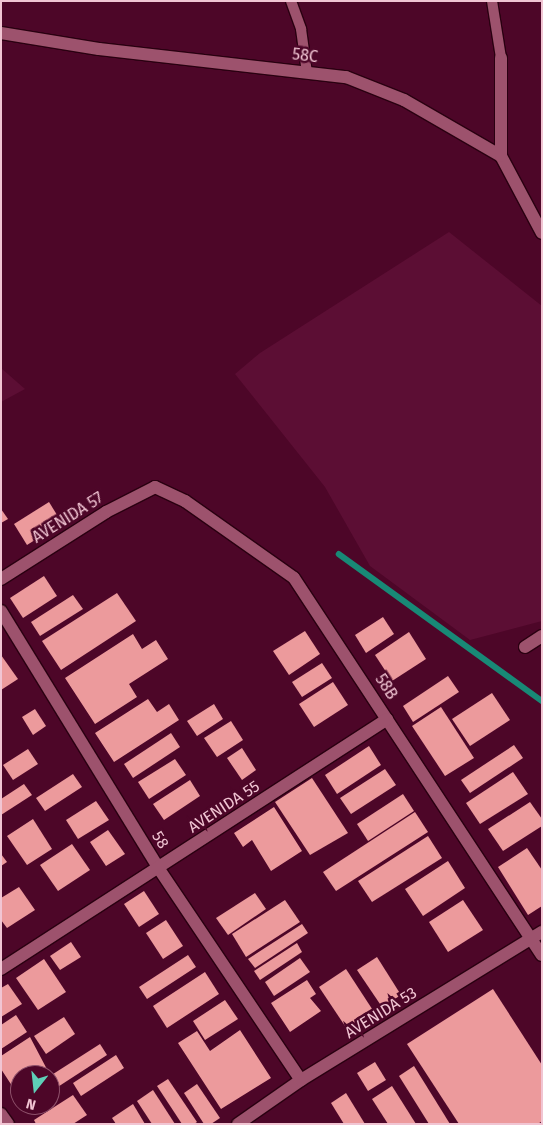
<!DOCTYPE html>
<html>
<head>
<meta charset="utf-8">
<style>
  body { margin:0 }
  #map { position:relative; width:543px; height:1125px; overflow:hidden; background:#4d0628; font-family:"Fira Sans",sans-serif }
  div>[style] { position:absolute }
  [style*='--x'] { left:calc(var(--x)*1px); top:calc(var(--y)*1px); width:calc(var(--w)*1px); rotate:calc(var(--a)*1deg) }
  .built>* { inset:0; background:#5c0e34 }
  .stream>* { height:5.5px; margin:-2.75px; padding:0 2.75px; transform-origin:2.75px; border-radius:2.75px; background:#188976 }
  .building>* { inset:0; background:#ec9a9c }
  .roads { filter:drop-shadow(1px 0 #2a0011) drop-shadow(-1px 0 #2a0011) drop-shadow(0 1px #2a0011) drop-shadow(0 -1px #2a0011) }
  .lane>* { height:10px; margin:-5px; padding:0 5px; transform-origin:5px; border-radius:5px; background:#9d526d }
  .street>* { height:12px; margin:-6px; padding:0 6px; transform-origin:6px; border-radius:6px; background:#9d526d }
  span { translate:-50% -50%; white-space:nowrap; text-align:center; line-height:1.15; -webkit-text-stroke:5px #4d0628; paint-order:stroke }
  .street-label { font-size:16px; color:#f1c5d3 }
  .frame { position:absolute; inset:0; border:2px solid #f1c5d3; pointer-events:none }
  .north { position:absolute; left:10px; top:1065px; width:50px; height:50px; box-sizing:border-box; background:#4d0628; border:1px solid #8f526c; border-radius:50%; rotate:196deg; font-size:14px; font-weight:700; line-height:20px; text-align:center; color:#f1c5d3 }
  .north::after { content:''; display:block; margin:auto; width:18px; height:22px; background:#5eceb7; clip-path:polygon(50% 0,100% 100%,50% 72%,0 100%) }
</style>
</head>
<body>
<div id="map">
  <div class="built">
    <i style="clip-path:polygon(449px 232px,542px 306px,542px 621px,470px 640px,370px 566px,325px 487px,235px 374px,260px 353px)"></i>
    <i style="clip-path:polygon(1px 368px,25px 389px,1px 402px)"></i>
  </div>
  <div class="stream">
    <i style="--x:339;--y:554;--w:251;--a:35.9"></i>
  </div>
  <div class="building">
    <i style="clip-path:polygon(49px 502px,62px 523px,27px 545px,14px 524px)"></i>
    <i style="clip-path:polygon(1px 509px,8px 519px,1px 523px)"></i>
    <i style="clip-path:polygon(44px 576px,57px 596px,23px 618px,10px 598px)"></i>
    <i style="clip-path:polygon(117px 593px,136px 621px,61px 670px,42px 641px)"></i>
    <i style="clip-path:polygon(73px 595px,83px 609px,40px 636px,31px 622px)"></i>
    <i style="clip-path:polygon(383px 617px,394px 634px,366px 653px,355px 635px)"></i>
    <i style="clip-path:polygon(305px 631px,320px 654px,289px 675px,273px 651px)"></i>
    <i style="clip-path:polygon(409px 632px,426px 659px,392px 681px,375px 655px)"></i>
    <i style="clip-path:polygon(133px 634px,142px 649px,156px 640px,168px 659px,129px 684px,137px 697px,95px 724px,65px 678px)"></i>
    <i style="clip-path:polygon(1px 655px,18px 679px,1px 690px)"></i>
    <i style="clip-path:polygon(322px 663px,332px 678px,302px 697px,292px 682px)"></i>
    <i style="clip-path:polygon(448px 676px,459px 692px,413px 722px,403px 706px)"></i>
    <i style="clip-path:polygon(333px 682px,348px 705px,314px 727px,299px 704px)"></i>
    <i style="clip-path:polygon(492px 693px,510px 720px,470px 746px,452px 719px)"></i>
    <i style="clip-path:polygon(148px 699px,157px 712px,169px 704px,179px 720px,114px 762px,95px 733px)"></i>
    <i style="clip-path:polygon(214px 704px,223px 719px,197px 736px,187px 721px)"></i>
    <i style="clip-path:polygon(441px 707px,474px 758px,445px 776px,412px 726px)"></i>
    <i style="clip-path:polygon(35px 709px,46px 726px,33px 735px,22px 717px)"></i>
    <i style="clip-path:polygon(231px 721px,243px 740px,217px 757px,204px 738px)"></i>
    <i style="clip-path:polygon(171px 733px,180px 747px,133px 778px,124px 764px)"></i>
    <i style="clip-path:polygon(514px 745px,523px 758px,470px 793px,461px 780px)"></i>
    <i style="clip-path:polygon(369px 746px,381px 765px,337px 794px,325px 775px)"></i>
    <i style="clip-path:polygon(242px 748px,256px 770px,242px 780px,227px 758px)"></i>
    <i style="clip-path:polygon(28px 749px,38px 764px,13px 780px,3px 765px)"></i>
    <i style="clip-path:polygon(175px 759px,186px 775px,149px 799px,138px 782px)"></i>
    <i style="clip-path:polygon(385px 769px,396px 785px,351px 814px,340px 798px)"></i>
    <i style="clip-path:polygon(513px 772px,528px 794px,480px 824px,466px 803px)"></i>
    <i style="clip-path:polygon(73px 774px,82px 787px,45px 811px,36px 798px)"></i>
    <i style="clip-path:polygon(312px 778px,348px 833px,310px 855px,275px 802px)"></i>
    <i style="clip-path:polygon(190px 780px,200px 796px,164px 820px,153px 804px)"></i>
    <i style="clip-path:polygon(24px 784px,32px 795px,1px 815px,1px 799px)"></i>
    <i style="clip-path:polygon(403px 794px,414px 811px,368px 841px,357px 824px)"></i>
    <i style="clip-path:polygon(96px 801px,109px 820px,78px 839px,66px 820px)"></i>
    <i style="clip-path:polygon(530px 802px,542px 819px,542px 826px,503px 851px,488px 829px)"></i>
    <i style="clip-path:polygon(274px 807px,302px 851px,271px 871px,252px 840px,243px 847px,234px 833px)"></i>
    <i style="clip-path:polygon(415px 812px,428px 832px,336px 891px,323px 872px)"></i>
    <i style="clip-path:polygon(33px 819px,52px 849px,27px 865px,7px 836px)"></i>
    <i style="clip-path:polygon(108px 830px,125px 854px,106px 866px,90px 842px)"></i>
    <i style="clip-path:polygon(428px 836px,442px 858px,372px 902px,358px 881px)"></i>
    <i style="clip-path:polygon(72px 844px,90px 870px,58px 891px,40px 865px)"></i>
    <i style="clip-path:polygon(527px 848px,542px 870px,542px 906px,528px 915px,498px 867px)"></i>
    <i style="clip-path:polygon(1px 854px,7px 862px,1px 866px)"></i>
    <i style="clip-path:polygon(448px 861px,465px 888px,423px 916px,405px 889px)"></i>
    <i style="clip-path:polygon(19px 887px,35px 910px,7px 928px,1px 920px,1px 898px)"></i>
    <i style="clip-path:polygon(144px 891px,159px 914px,139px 927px,124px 904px)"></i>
    <i style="clip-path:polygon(255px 893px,266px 909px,228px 935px,216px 918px)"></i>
    <i style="clip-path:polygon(285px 900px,300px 922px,246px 957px,232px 934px)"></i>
    <i style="clip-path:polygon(463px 900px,483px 930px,448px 952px,429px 922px)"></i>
    <i style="clip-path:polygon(166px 920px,183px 946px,163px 959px,146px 933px)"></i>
    <i style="clip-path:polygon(302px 924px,308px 933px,255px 968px,248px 959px)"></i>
    <i style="clip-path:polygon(71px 942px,81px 957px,60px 970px,50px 956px)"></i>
    <i style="clip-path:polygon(297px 943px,302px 952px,260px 980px,254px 971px)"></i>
    <i style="clip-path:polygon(188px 955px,196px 967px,147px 999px,139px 987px)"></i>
    <i style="clip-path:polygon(377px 957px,401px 995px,382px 1007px,357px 970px)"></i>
    <i style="clip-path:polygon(300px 958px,310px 972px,274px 996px,265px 982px)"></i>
    <i style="clip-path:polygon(44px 959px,66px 992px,38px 1010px,16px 978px)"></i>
    <i style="clip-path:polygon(346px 969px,376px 1015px,349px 1032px,319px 987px)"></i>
    <i style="clip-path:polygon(205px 972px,219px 994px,167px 1028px,153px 1006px)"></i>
    <i style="clip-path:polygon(307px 980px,316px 994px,310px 998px,321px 1011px,290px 1032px,271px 1003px)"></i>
    <i style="clip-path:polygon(8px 984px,22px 1004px,1px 1017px,1px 988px)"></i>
    <i style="clip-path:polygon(493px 989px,542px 1065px,542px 1121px,538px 1124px,459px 1124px,407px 1044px)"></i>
    <i style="clip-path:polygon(225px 1000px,238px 1019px,205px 1040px,193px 1021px)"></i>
    <i style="clip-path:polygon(16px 1015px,27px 1032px,1px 1049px,1px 1025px)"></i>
    <i style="clip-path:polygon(64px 1017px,75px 1034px,46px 1054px,34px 1036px)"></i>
    <i style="clip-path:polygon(240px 1030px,271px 1078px,221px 1109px,178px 1043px,197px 1031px,210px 1051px)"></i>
    <i style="clip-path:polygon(30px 1037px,50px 1075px,20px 1075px,20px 1098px,1px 1069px,1px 1056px)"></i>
    <i style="clip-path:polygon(100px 1044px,107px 1055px,50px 1092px,50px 1076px)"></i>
    <i style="clip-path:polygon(116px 1055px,124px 1068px,81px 1096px,73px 1083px)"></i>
    <i style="clip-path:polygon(375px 1062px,386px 1080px,368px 1091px,357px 1073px)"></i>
    <i style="clip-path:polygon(414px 1066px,450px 1124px,429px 1124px,399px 1076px)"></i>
    <i style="clip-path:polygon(168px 1079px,197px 1122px,194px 1124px,182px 1124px,157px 1086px)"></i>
    <i style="clip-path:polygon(197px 1084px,220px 1118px,211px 1124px,204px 1124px,184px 1093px)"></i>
    <i style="clip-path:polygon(392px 1086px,416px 1124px,388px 1124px,372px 1099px)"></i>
    <i style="clip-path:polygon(153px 1090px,175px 1124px,152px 1124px,137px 1101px)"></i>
    <i style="clip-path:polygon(346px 1093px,365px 1124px,344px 1124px,331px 1103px)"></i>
    <i style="clip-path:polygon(73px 1095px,87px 1115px,73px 1124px,36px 1124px,34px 1120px)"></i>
    <i style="clip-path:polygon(133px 1104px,145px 1124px,116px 1124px,112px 1118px)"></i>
  </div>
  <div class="roads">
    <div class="lane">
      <i style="--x:291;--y:1;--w:30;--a:70"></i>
      <i style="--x:301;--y:29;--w:44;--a:82.2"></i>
      <i style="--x:492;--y:1;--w:58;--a:81"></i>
    </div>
    <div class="street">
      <i style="--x:1;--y:33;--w:99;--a:9.3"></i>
      <i style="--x:99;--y:49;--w:249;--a:6.5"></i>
      <i style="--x:346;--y:77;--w:62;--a:21.6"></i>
      <i style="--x:404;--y:100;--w:112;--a:30"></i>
      <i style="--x:501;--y:156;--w:87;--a:62"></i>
      <i style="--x:501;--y:58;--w:98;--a:90"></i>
      <i style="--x:1;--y:579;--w:125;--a:-32.5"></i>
      <i style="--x:106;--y:512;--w:55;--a:-27"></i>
      <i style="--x:155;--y:487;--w:33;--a:25"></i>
      <i style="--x:185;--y:501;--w:133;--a:35.2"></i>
      <i style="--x:294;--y:578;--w:451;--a:56.7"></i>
      <i style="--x:1;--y:611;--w:303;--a:58.5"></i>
      <i style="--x:159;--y:869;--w:254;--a:56.1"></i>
      <i style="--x:525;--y:647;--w:20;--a:-33"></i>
      <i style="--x:1;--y:969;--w:460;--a:-32.9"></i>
      <i style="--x:1;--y:1114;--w:12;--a:55"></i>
      <i style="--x:238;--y:1124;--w:77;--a:-34.9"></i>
      <i style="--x:301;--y:1080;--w:283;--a:-31.6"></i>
    </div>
  </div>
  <div class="street-label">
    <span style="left:305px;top:56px;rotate:7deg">58C</span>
    <span style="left:68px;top:518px;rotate:-32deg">AVENIDA 57</span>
    <span style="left:386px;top:687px;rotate:57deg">58B</span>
    <span style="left:224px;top:807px;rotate:-33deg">AVENIDA 55</span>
    <span style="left:160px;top:840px;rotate:59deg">58</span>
    <span style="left:381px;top:1013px;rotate:-32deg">AVENIDA 53</span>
  </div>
  <div class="frame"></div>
  <div class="north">N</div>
</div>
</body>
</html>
